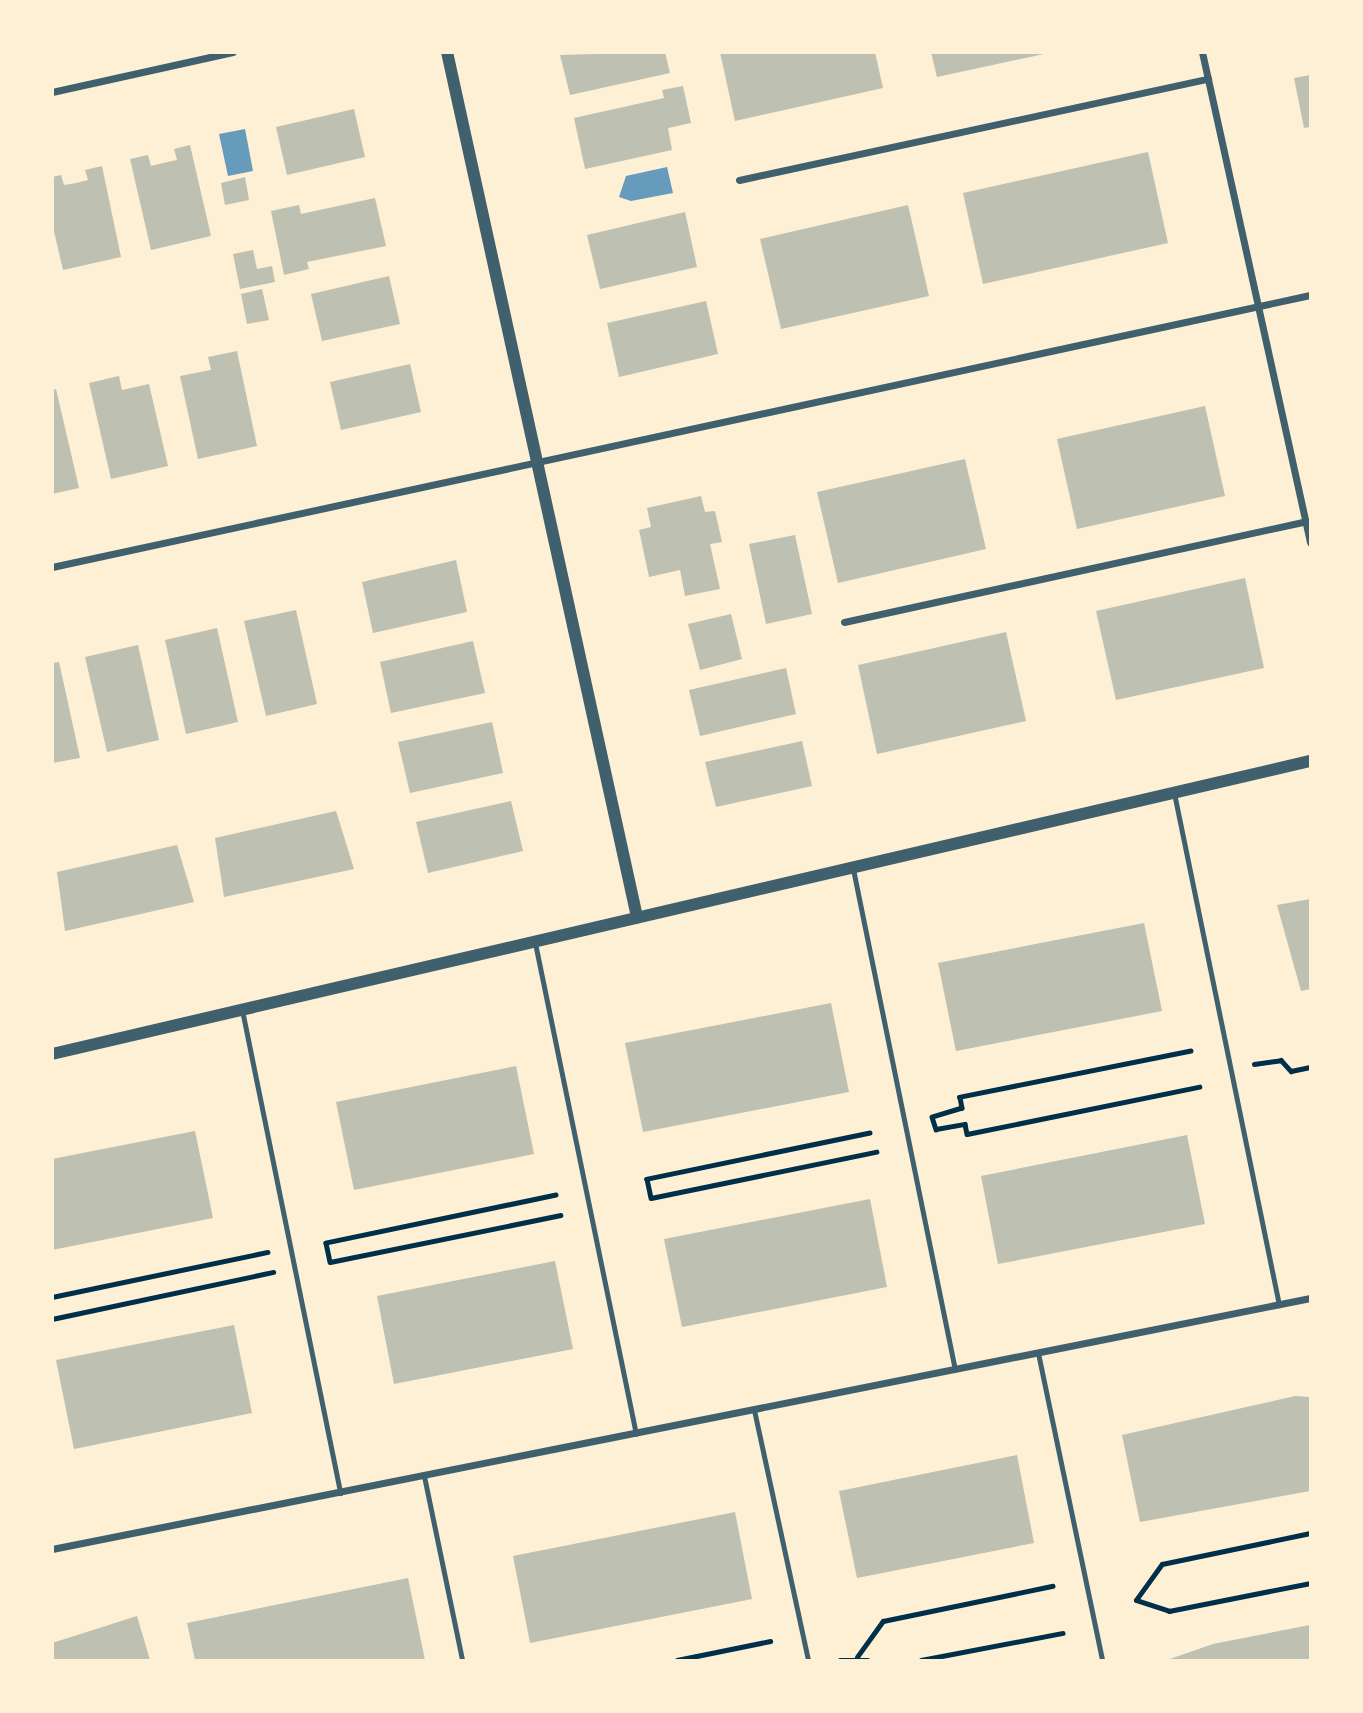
<!DOCTYPE html>
<html>
<head>
<meta charset="utf-8">
<style>
  body { margin:0 }
  #map { position:relative; width:1363px; height:1713px; overflow:hidden; background:#fdf0d5; font-family:"Alegreya Sans",sans-serif }
  div>[style] { position:absolute }
  [style*='--x'] { left:calc(var(--x)*1px); top:calc(var(--y)*1px); width:calc(var(--w)*1px); rotate:calc(var(--a)*1deg) }
  .water>* { inset:0; background:#669bbc }
  .building>* { inset:0; background:#bec0b2 }
  .path>* { height:4.5px; margin:-2.25px; padding:0 2.25px; transform-origin:2.25px; border-radius:2.25px; background:#003049 }
  .service>* { height:5px; margin:-2.5px; padding:0 2.5px; transform-origin:2.5px; border-radius:2.5px; background:#3f606c }
  .minor>* { height:7px; margin:-3.5px; padding:0 3.5px; transform-origin:3.5px; border-radius:3.5px; background:#3f606c }
  .tertiary>* { height:12px; margin:-6px; padding:0 6px; transform-origin:6px; border-radius:6px; background:#3f606c }
  span { translate:-50% -50%; white-space:nowrap; text-align:center; line-height:1.15; -webkit-text-stroke:7px #fdf0d5; paint-order:stroke }
  .frame { position:absolute; inset:0; border:54px solid #fdf0d5; pointer-events:none }
</style>
</head>
<body>
<div id="map">
  <div class="water">
    <i style="clip-path:polygon(245px 129px,253px 171px,228px 176px,219px 134px)"></i>
    <i style="clip-path:polygon(667px 167px,673px 193px,631px 201px,619px 197px,626px 176px)"></i>
  </div>
  <div class="building">
    <i style="clip-path:polygon(665px 52px,670px 73px,570px 95px,560px 55px)"></i>
    <i style="clip-path:polygon(720px 52px,875px 52px,883px 88px,735px 121px)"></i>
    <i style="clip-path:polygon(931px 52px,1044px 52px,1044px 54px,937px 77px)"></i>
    <i style="clip-path:polygon(1310px 75px,1310px 127px,1304px 128px,1294px 78px)"></i>
    <i style="clip-path:polygon(683px 86px,691px 123px,668px 128px,672px 150px,585px 169px,574px 118px,664px 98px,662px 90px)"></i>
    <i style="clip-path:polygon(354px 109px,365px 157px,287px 175px,276px 127px)"></i>
    <i style="clip-path:polygon(190px 145px,211px 236px,151px 250px,130px 159px,148px 155px,151px 166px,163px 163px,177px 160px,174px 149px)"></i>
    <i style="clip-path:polygon(1148px 152px,1168px 243px,983px 284px,963px 193px)"></i>
    <i style="clip-path:polygon(102px 166px,121px 257px,63px 270px,52px 223px,52px 177px,61px 175px,64px 185px,76px 183px,88px 180px,85px 170px)"></i>
    <i style="clip-path:polygon(245px 177px,249px 200px,225px 205px,221px 183px)"></i>
    <i style="clip-path:polygon(375px 198px,386px 246px,307px 262px,309px 269px,284px 275px,271px 211px,299px 205px,301px 214px)"></i>
    <i style="clip-path:polygon(908px 205px,929px 296px,781px 329px,760px 239px)"></i>
    <i style="clip-path:polygon(685px 212px,697px 267px,600px 289px,587px 235px)"></i>
    <i style="clip-path:polygon(253px 250px,257px 269px,272px 266px,275px 282px,240px 289px,233px 254px)"></i>
    <i style="clip-path:polygon(389px 276px,400px 324px,322px 341px,311px 294px)"></i>
    <i style="clip-path:polygon(262px 289px,269px 320px,247px 324px,241px 294px)"></i>
    <i style="clip-path:polygon(706px 301px,718px 354px,619px 377px,607px 323px)"></i>
    <i style="clip-path:polygon(237px 351px,257px 446px,198px 459px,180px 376px,211px 370px,208px 357px)"></i>
    <i style="clip-path:polygon(410px 364px,421px 412px,341px 430px,330px 382px)"></i>
    <i style="clip-path:polygon(119px 376px,122px 390px,149px 384px,168px 466px,111px 479px,89px 383px)"></i>
    <i style="clip-path:polygon(56px 389px,79px 488px,52px 494px,52px 390px)"></i>
    <i style="clip-path:polygon(1205px 406px,1225px 496px,1077px 529px,1057px 439px)"></i>
    <i style="clip-path:polygon(965px 459px,986px 549px,838px 583px,817px 492px)"></i>
    <i style="clip-path:polygon(701px 496px,705px 512px,715px 511px,722px 542px,710px 544px,720px 589px,685px 596px,680px 570px,649px 577px,639px 530px,651px 527px,647px 508px)"></i>
    <i style="clip-path:polygon(795px 535px,812px 614px,766px 624px,749px 544px)"></i>
    <i style="clip-path:polygon(456px 560px,467px 612px,373px 633px,362px 582px)"></i>
    <i style="clip-path:polygon(1245px 578px,1264px 668px,1116px 700px,1096px 611px)"></i>
    <i style="clip-path:polygon(296px 610px,317px 704px,266px 716px,244px 621px)"></i>
    <i style="clip-path:polygon(731px 614px,742px 659px,700px 670px,688px 624px)"></i>
    <i style="clip-path:polygon(217px 628px,238px 722px,186px 734px,165px 640px)"></i>
    <i style="clip-path:polygon(1006px 632px,1026px 721px,877px 754px,858px 665px)"></i>
    <i style="clip-path:polygon(473px 641px,485px 693px,391px 713px,380px 662px)"></i>
    <i style="clip-path:polygon(138px 645px,159px 740px,107px 752px,85px 657px)"></i>
    <i style="clip-path:polygon(59px 662px,80px 758px,52px 763px,52px 663px)"></i>
    <i style="clip-path:polygon(786px 668px,796px 714px,700px 736px,689px 690px)"></i>
    <i style="clip-path:polygon(492px 722px,503px 773px,410px 793px,398px 742px)"></i>
    <i style="clip-path:polygon(802px 741px,812px 786px,716px 807px,705px 762px)"></i>
    <i style="clip-path:polygon(511px 801px,523px 851px,428px 873px,416px 822px)"></i>
    <i style="clip-path:polygon(336px 811px,354px 869px,224px 897px,215px 838px)"></i>
    <i style="clip-path:polygon(177px 845px,194px 902px,65px 931px,57px 872px)"></i>
    <i style="clip-path:polygon(1310px 899px,1310px 989px,1301px 991px,1277px 905px)"></i>
    <i style="clip-path:polygon(1144px 923px,1162px 1011px,956px 1051px,938px 963px)"></i>
    <i style="clip-path:polygon(831px 1003px,849px 1092px,643px 1132px,625px 1043px)"></i>
    <i style="clip-path:polygon(516px 1066px,534px 1154px,354px 1190px,336px 1102px)"></i>
    <i style="clip-path:polygon(195px 1131px,213px 1218px,52px 1250px,52px 1159px)"></i>
    <i style="clip-path:polygon(1187px 1135px,1205px 1224px,998px 1264px,981px 1176px)"></i>
    <i style="clip-path:polygon(870px 1199px,887px 1287px,682px 1327px,664px 1239px)"></i>
    <i style="clip-path:polygon(555px 1261px,573px 1349px,394px 1384px,377px 1296px)"></i>
    <i style="clip-path:polygon(234px 1325px,252px 1413px,74px 1449px,56px 1360px)"></i>
    <i style="clip-path:polygon(1295px 1396px,1310px 1397px,1310px 1491px,1140px 1522px,1122px 1435px)"></i>
    <i style="clip-path:polygon(1017px 1455px,1034px 1543px,857px 1578px,839px 1491px)"></i>
    <i style="clip-path:polygon(735px 1512px,752px 1599px,530px 1643px,513px 1556px)"></i>
    <i style="clip-path:polygon(408px 1578px,425px 1660px,195px 1660px,187px 1623px)"></i>
    <i style="clip-path:polygon(137px 1616px,150px 1660px,52px 1660px,52px 1643px)"></i>
    <i style="clip-path:polygon(1310px 1625px,1310px 1660px,1167px 1660px,1213px 1644px)"></i>
  </div>
  <div class="path">
    <i style="--x:1191;--y:1051;--w:236;--a:168.7"></i>
    <i style="--x:960;--y:1097;--w:11;--a:80"></i>
    <i style="--x:962;--y:1108;--w:31;--a:163"></i>
    <i style="--x:932;--y:1117;--w:13;--a:72"></i>
    <i style="--x:936;--y:1129;--w:29;--a:-10"></i>
    <i style="--x:965;--y:1124;--w:10;--a:79"></i>
    <i style="--x:967;--y:1134;--w:237;--a:-11.5"></i>
    <i style="--x:1254;--y:1064;--w:27;--a:-8"></i>
    <i style="--x:1281;--y:1060;--w:15;--a:48"></i>
    <i style="--x:1291;--y:1071;--w:19;--a:-12"></i>
    <i style="--x:870;--y:1133;--w:228;--a:168.3"></i>
    <i style="--x:647;--y:1179;--w:19;--a:78"></i>
    <i style="--x:651;--y:1198;--w:230;--a:-11.6"></i>
    <i style="--x:556;--y:1195;--w:235;--a:168.2"></i>
    <i style="--x:326;--y:1243;--w:19;--a:78"></i>
    <i style="--x:330;--y:1262;--w:235;--a:-11.5"></i>
    <i style="--x:52;--y:1297;--w:220;--a:-11.8"></i>
    <i style="--x:52;--y:1319;--w:226;--a:-12"></i>
    <i style="--x:1136;--y:1600;--w:44;--a:-54.2"></i>
    <i style="--x:1162;--y:1564;--w:151;--a:-11.8"></i>
    <i style="--x:1136;--y:1600;--w:35;--a:18"></i>
    <i style="--x:1169;--y:1611;--w:144;--a:-11.2"></i>
    <i style="--x:857;--y:1657;--w:44;--a:-54.2"></i>
    <i style="--x:883;--y:1621;--w:173;--a:-11.7"></i>
    <i style="--x:677;--y:1660;--w:95;--a:-11.5"></i>
    <i style="--x:840;--y:1660;--w:28;--a:0"></i>
    <i style="--x:921;--y:1660;--w:144;--a:-10.8"></i>
  </div>
  <div class="service">
    <i style="--x:1174;--y:793;--w:523;--a:78.41"></i>
    <i style="--x:853;--y:869;--w:511;--a:78.49"></i>
    <i style="--x:535;--y:943;--w:501;--a:78.38"></i>
    <i style="--x:242;--y:1010;--w:493;--a:78.5"></i>
    <i style="--x:1038;--y:1353;--w:314;--a:78.2"></i>
    <i style="--x:754;--y:1410;--w:256;--a:77.8"></i>
    <i style="--x:424;--y:1476;--w:188;--a:78.3"></i>
  </div>
  <div class="minor">
    <i style="--x:1202;--y:52;--w:502;--a:77.57"></i>
    <i style="--x:52;--y:92;--w:185;--a:-12.5"></i>
    <i style="--x:739;--y:180;--w:480;--a:-12.2"></i>
    <i style="--x:52;--y:567;--w:1287;--a:-12.2"></i>
    <i style="--x:844;--y:622;--w:473;--a:-12.3"></i>
    <i style="--x:52;--y:1549;--w:1283;--a:-11.28"></i>
  </div>
  <div class="tertiary">
    <i style="--x:447;--y:52;--w:886;--a:77.61"></i>
    <i style="--x:52;--y:1054;--w:1292;--a:-13.11"></i>
  </div>
  <div class="frame"></div>
</div>
</body>
</html>
